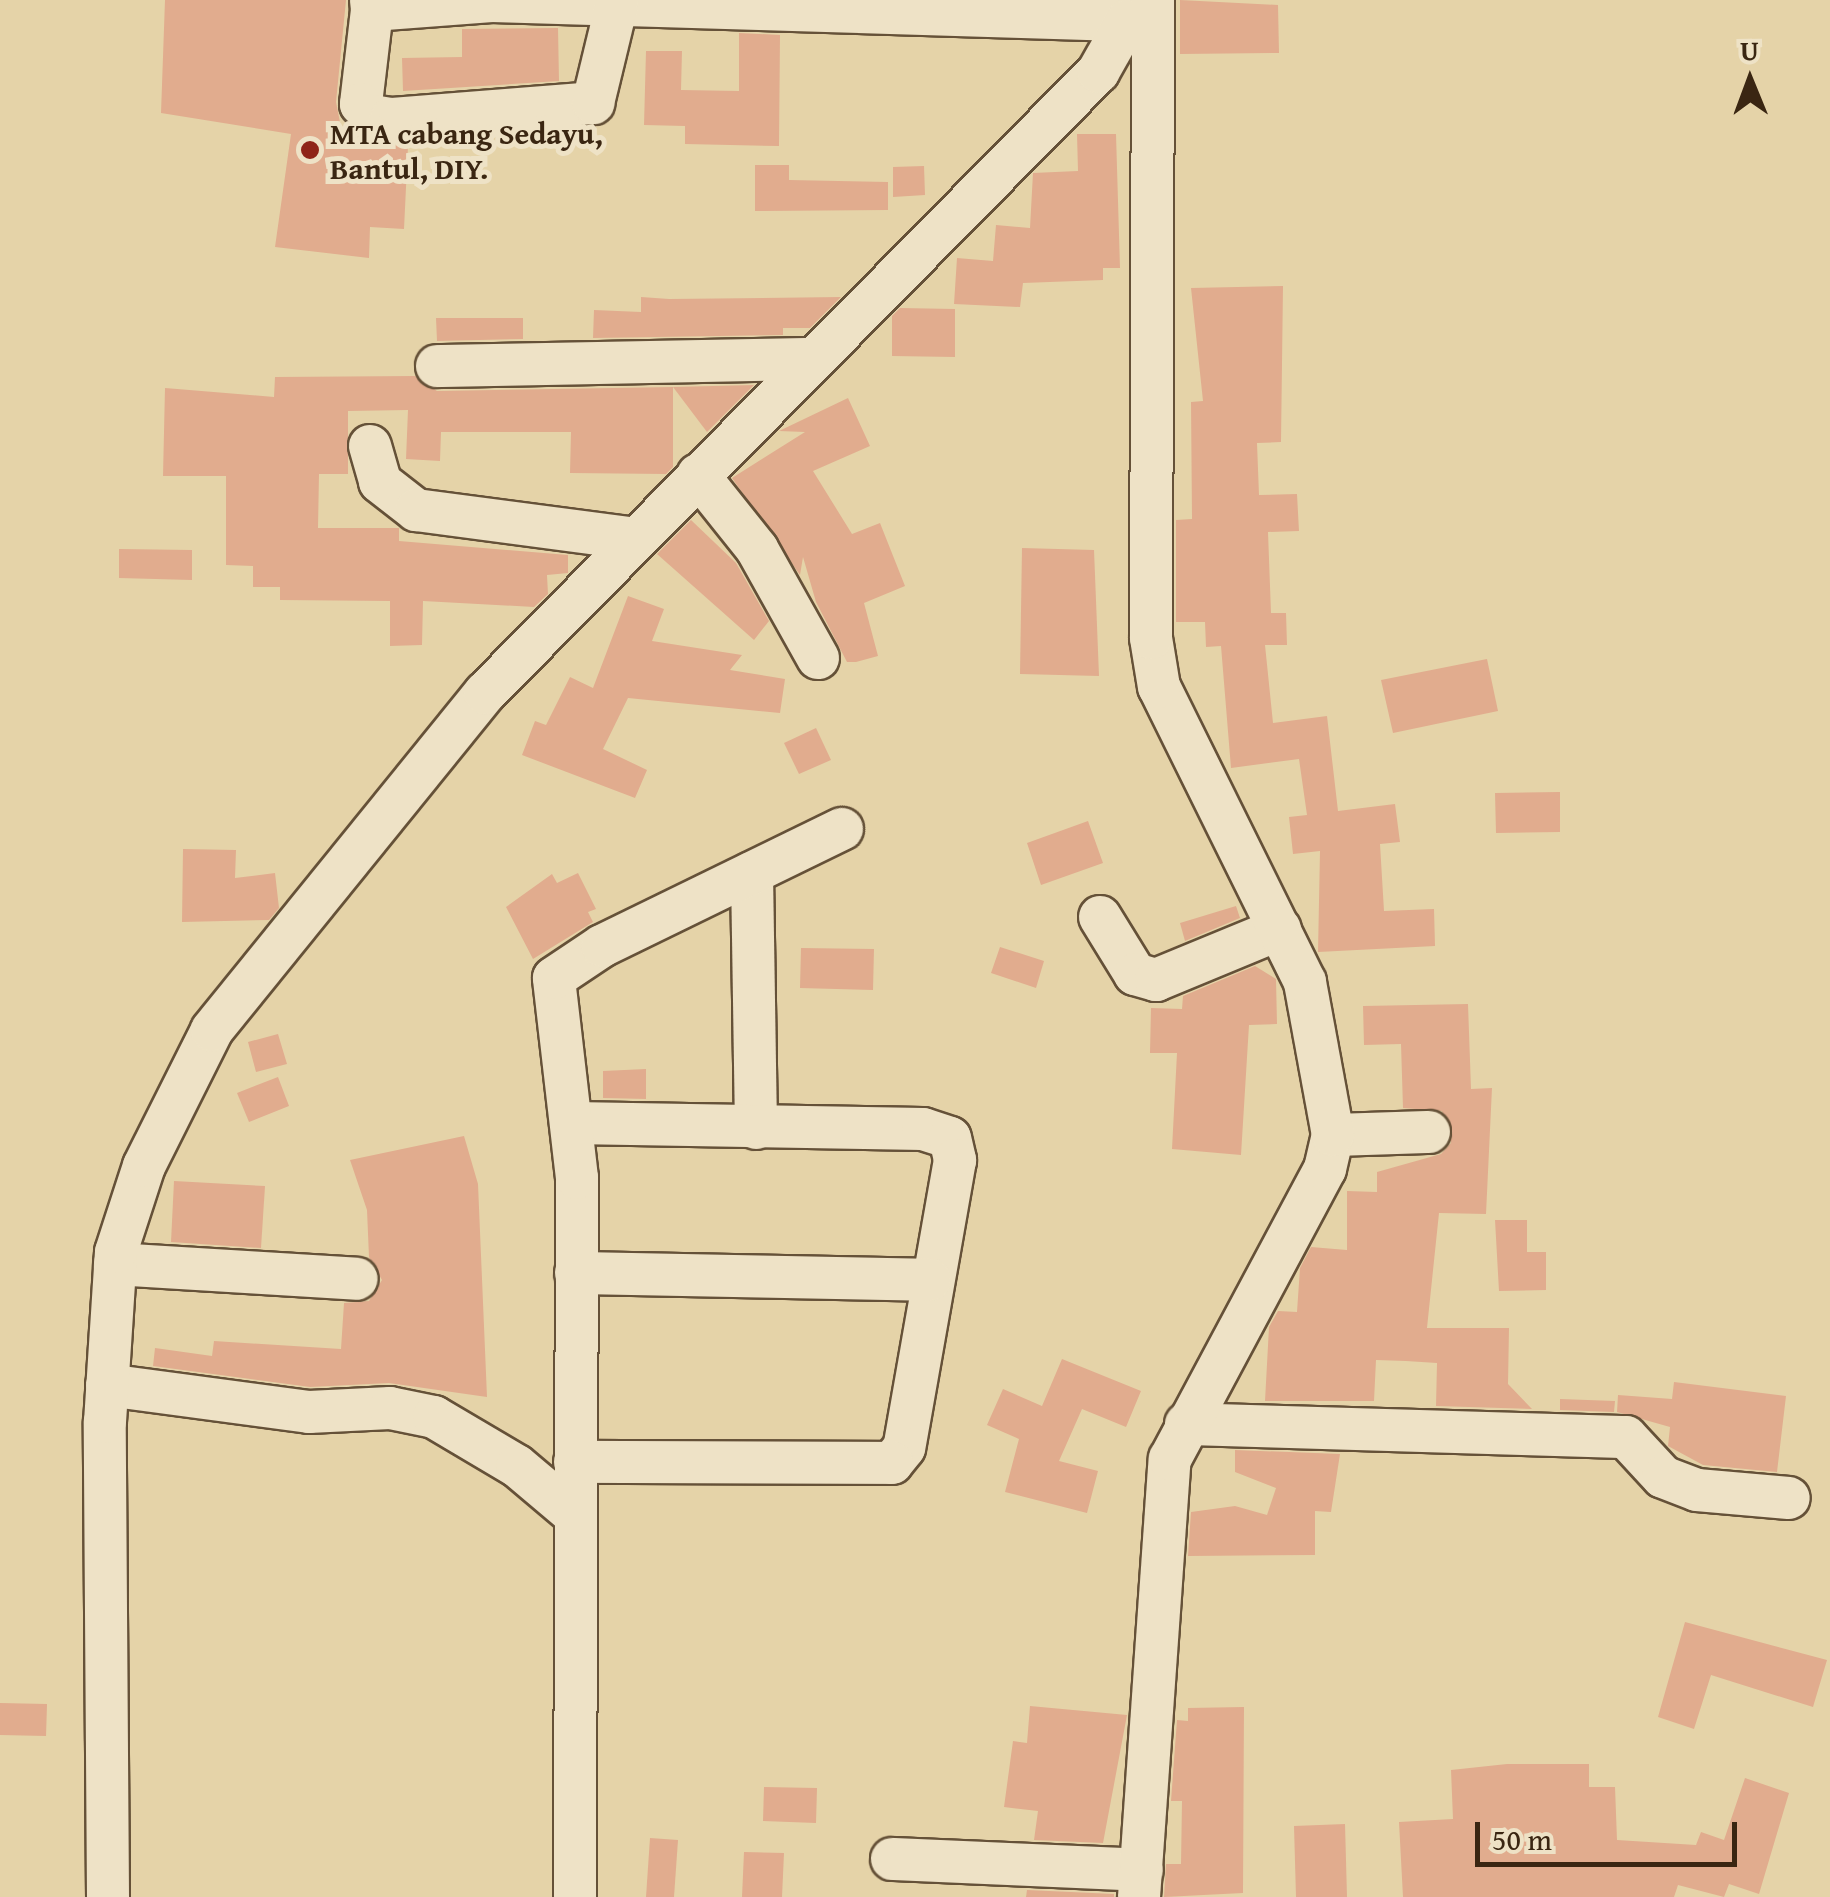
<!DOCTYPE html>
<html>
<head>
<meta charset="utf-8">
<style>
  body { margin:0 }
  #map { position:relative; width:1830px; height:1897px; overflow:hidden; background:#e5d3a8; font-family:"Gentium Book Plus",serif }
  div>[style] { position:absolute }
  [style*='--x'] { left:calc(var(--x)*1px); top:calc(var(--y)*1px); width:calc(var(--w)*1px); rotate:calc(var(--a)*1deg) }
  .building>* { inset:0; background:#e1ac8e }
  .roads { filter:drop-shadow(2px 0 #655138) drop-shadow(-2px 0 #655138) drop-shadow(0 2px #655138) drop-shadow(0 -2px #655138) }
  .minor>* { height:42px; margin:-21px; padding:0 21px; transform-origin:21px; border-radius:21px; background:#eee2c6 }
  .dots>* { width:28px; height:28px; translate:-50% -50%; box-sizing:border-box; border:5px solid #eee2c6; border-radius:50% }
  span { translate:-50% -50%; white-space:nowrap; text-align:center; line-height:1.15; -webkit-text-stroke:10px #eee2c6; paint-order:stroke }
  .poi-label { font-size:30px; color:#3a2612; font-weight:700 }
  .left { translate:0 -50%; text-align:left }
  .north { position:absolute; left:1700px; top:30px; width:100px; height:100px; -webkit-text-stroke:8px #eee2c6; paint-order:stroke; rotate:359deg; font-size:28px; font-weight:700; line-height:40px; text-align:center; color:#3a2612 }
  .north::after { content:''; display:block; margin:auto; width:35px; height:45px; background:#3a2612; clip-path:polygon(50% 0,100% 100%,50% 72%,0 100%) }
  .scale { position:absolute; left:1475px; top:1822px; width:262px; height:45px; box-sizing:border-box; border:5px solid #3a2612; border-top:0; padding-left:12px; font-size:30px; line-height:35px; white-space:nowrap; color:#3a2612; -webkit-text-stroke:8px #eee2c6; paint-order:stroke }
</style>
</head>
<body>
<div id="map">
  <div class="building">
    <i style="clip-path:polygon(165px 0,346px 0,336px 102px,344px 142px,408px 146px,404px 229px,370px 227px,369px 258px,275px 247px,291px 134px,161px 113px)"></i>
    <i style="clip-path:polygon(1180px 0,1278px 5px,1279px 53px,1180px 54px)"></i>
    <i style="clip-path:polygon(558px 28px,559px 81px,403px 91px,402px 58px,462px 57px,462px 29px)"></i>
    <i style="clip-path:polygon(739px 33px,780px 35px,779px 146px,685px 144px,685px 126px,644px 125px,646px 51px,682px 51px,681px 90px,739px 91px)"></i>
    <i style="clip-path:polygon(1077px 134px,1116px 134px,1120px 268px,1103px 268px,1103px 280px,1023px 283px,1020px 307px,954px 304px,957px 258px,993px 261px,996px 225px,1030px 228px,1033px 173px,1078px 171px)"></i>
    <i style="clip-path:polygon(755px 165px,789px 165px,789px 180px,888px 182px,888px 210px,755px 211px)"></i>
    <i style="clip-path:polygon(924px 166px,925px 195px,893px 197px,893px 167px)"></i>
    <i style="clip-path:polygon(1283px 286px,1281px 442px,1257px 443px,1259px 495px,1297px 494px,1299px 531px,1268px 532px,1271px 613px,1286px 613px,1287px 645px,1265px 645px,1273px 723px,1327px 716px,1338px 811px,1395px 804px,1400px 842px,1380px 844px,1384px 911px,1434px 909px,1435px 946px,1318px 952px,1320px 851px,1293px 854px,1289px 817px,1307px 815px,1299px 759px,1231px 768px,1221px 646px,1206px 647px,1205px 622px,1176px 622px,1176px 520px,1192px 519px,1191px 402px,1203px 401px,1191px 288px)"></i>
    <i style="clip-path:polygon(641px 297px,669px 299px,841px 297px,810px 328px,783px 328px,783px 335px,593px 338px,594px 310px,641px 312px)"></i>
    <i style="clip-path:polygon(900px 308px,955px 309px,955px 357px,892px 356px,892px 316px)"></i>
    <i style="clip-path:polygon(436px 318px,523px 318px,523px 339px,437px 341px)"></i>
    <i style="clip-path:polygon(415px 376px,437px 391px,673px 387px,673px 467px,666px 474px,570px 473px,571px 432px,441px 432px,440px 461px,406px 459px,408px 410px,348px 411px,348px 474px,319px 474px,318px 528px,399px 528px,399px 541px,568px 555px,568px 573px,547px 575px,548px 594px,534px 607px,423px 601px,422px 645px,390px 646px,390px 601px,280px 600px,280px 587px,253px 587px,253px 566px,226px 565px,226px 476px,163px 476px,165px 388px,274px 397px,275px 377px)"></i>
    <i style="clip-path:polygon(754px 385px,707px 432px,673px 387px)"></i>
    <i style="clip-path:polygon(848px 398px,870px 446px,813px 471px,852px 534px,880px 523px,905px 586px,864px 603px,878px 656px,856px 662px,847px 662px,816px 602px,803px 557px,800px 575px,732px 478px,805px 432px,779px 431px)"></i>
    <i style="clip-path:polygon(691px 520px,736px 563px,769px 621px,754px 640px,657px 554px)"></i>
    <i style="clip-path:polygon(1022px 548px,1094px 550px,1099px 676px,1020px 674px)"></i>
    <i style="clip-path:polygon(119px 549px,192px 550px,192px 580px,119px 578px)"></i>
    <i style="clip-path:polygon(628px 596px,664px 609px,652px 641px,742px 655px,730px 670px,785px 679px,780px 713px,628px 698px,603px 749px,647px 770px,635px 798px,522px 755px,535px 721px,546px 725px,570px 677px,593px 688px)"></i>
    <i style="clip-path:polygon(1487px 659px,1498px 711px,1393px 733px,1381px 680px)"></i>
    <i style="clip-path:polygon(816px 728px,831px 760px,799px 774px,784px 743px)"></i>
    <i style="clip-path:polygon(1560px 792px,1560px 832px,1496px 833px,1495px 793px)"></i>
    <i style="clip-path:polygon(1088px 821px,1103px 863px,1041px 885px,1027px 843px)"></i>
    <i style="clip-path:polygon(183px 849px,236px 850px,235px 878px,275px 873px,279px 908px,269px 920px,182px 922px)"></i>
    <i style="clip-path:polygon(578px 873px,596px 909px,588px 912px,593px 922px,533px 959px,506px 907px,552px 874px,557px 883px)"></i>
    <i style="clip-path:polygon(1236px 906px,1240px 918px,1185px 941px,1180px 923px)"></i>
    <i style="clip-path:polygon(1000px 947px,1044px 961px,1036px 988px,991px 973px)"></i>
    <i style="clip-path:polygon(801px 948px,874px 949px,873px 990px,800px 988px)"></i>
    <i style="clip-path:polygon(1255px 966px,1276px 979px,1277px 1024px,1249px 1025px,1241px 1155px,1172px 1149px,1177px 1053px,1150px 1053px,1151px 1008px,1182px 1009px,1183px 996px)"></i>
    <i style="clip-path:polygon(1468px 1004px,1471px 1089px,1492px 1088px,1486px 1214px,1439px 1213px,1427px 1328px,1509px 1328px,1508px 1384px,1532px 1409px,1436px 1406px,1437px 1363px,1406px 1361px,1376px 1360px,1374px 1401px,1265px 1401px,1269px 1327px,1278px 1311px,1297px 1312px,1300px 1268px,1311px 1247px,1347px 1250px,1347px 1191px,1377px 1192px,1377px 1172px,1441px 1154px,1451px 1143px,1442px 1111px,1403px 1108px,1401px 1044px,1364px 1045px,1363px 1006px)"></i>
    <i style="clip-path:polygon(278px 1034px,287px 1064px,256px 1072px,248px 1042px)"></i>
    <i style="clip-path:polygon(646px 1069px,646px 1099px,603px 1098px,603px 1071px)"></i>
    <i style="clip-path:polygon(278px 1077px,289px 1106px,249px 1122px,237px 1093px)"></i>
    <i style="clip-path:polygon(464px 1136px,478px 1184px,487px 1397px,389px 1383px,310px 1387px,153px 1366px,155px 1348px,212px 1356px,214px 1341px,341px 1349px,344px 1303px,369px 1301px,382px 1280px,369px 1257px,367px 1210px,350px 1160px)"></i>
    <i style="clip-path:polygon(174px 1181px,265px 1186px,261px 1248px,171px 1242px)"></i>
    <i style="clip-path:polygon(1495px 1220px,1527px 1220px,1527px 1252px,1546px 1252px,1546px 1290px,1499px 1291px)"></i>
    <i style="clip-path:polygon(1062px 1359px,1141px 1391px,1126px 1427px,1082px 1409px,1059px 1461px,1098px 1471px,1087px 1513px,1005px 1492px,1019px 1439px,987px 1425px,1003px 1389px,1042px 1406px)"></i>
    <i style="clip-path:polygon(1674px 1382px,1786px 1396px,1777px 1472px,1703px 1465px,1668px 1446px,1670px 1427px,1617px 1412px,1618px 1395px,1672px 1399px)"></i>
    <i style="clip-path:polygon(1560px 1399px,1615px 1401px,1614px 1412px,1560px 1410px)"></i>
    <i style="clip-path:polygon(1235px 1450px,1340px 1454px,1331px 1512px,1315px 1511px,1315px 1555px,1188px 1556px,1191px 1512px,1235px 1506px,1267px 1515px,1276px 1488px,1235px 1472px)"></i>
    <i style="clip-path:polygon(1685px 1622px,1827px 1660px,1813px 1707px,1711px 1675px,1694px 1729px,1658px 1717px)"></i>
    <i style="clip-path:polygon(0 1703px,47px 1704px,46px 1736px,0 1735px)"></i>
    <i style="clip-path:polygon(1030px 1706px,1127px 1715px,1103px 1843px,1034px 1840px,1038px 1811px,1004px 1807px,1013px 1741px,1027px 1743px)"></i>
    <i style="clip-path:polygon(1244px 1707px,1243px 1893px,1164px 1897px,1166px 1864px,1181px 1864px,1182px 1801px,1171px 1801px,1177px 1720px,1188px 1721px,1188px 1708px)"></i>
    <i style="clip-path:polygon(1507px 1764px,1589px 1764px,1589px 1787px,1615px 1787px,1617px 1840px,1696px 1845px,1701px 1832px,1724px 1840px,1745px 1778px,1789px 1793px,1759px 1894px,1729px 1884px,1724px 1897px,1678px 1885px,1674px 1897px,1403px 1897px,1399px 1822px,1453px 1819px,1451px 1770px)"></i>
    <i style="clip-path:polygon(764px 1787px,817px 1788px,816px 1823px,763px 1821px)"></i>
    <i style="clip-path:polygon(1345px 1824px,1347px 1897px,1296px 1897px,1294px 1826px)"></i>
    <i style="clip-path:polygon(650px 1838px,678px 1840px,674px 1897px,646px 1897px)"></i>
    <i style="clip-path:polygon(744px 1852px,784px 1853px,782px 1897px,742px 1897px)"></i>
    <i style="clip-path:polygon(1027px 1890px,1114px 1894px,1114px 1897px,1026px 1897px)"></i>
  </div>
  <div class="roads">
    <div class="minor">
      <i style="--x:371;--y:0;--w:10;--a:84"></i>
      <i style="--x:372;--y:10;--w:120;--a:-4.3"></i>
      <i style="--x:492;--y:1;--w:661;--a:1.73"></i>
      <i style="--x:372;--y:10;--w:95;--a:96.7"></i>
      <i style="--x:361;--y:104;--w:16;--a:47"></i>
      <i style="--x:372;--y:116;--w:19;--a:9"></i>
      <i style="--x:391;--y:119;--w:203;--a:-4.5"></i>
      <i style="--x:593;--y:103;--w:102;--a:-76.4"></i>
      <i style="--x:437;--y:366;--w:374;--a:-1.1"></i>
      <i style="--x:370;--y:446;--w:37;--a:74"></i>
      <i style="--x:380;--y:482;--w:46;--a:37.9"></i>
      <i style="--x:416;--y:510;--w:221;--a:7.5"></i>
      <i style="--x:698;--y:475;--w:95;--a:51.4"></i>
      <i style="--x:757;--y:549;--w:125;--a:60.8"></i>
      <i style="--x:752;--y:873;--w:255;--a:89.1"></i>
      <i style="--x:1100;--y:917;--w:67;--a:58.4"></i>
      <i style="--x:1135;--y:974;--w:22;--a:16"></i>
      <i style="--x:1156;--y:980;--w:134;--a:-22.4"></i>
      <i style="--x:573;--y:1123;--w:350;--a:1"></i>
      <i style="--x:923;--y:1129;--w:28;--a:18"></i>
      <i style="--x:950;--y:1138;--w:23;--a:77"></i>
      <i style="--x:955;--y:1160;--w:292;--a:100"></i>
      <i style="--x:904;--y:1448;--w:19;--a:129"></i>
      <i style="--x:892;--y:1463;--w:317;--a:-179.8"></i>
      <i style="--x:1333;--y:1135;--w:96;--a:-1.8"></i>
      <i style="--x:115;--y:1264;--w:242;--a:3.5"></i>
      <i style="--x:576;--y:1273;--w:354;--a:1.1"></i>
      <i style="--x:107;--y:1385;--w:204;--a:7.6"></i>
      <i style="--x:309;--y:1412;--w:81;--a:-2.8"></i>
      <i style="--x:390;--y:1408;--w:45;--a:11.6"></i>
      <i style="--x:434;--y:1417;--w:96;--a:30.6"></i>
      <i style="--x:517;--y:1466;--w:76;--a:40.2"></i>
      <i style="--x:1186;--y:1424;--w:440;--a:1.7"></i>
      <i style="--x:1626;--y:1437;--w:54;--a:47.2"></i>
      <i style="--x:1663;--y:1477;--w:36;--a:21"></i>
      <i style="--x:1697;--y:1490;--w:92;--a:5"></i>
      <i style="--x:892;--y:1859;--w:250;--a:2.5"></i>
      <i style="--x:108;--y:1897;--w:475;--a:-90.4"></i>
      <i style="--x:105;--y:1422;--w:170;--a:-86.3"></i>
      <i style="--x:116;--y:1252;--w:90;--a:-72"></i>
      <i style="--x:144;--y:1166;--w:152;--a:-63.4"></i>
      <i style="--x:212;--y:1030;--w:434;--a:-51"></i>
      <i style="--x:485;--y:693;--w:873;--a:-45.37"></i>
      <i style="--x:1098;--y:72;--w:59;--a:-60.4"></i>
      <i style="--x:575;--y:1897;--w:719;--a:-89.84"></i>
      <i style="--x:577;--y:1178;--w:201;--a:-96.6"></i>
      <i style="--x:554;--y:978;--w:58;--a:-33.7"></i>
      <i style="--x:602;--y:946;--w:267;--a:-26"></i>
      <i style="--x:1139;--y:1897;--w:439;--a:-86"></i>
      <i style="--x:1170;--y:1459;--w:329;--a:-61.9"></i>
      <i style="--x:1325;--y:1169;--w:35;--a:-77"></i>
      <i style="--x:1333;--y:1135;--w:156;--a:-100.4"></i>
      <i style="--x:1305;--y:982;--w:329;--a:-116.3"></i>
      <i style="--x:1159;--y:687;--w:50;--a:-99.3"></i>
      <i style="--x:1151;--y:638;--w:638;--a:-89.82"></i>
    </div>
  </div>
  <div class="dots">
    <i style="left:310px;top:150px;background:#8f2418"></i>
  </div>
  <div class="poi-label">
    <span class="left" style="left:330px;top:150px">MTA cabang Sedayu,<br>Bantul, DIY.</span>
  </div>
  <div class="north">U</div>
  <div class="scale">50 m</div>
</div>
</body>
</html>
